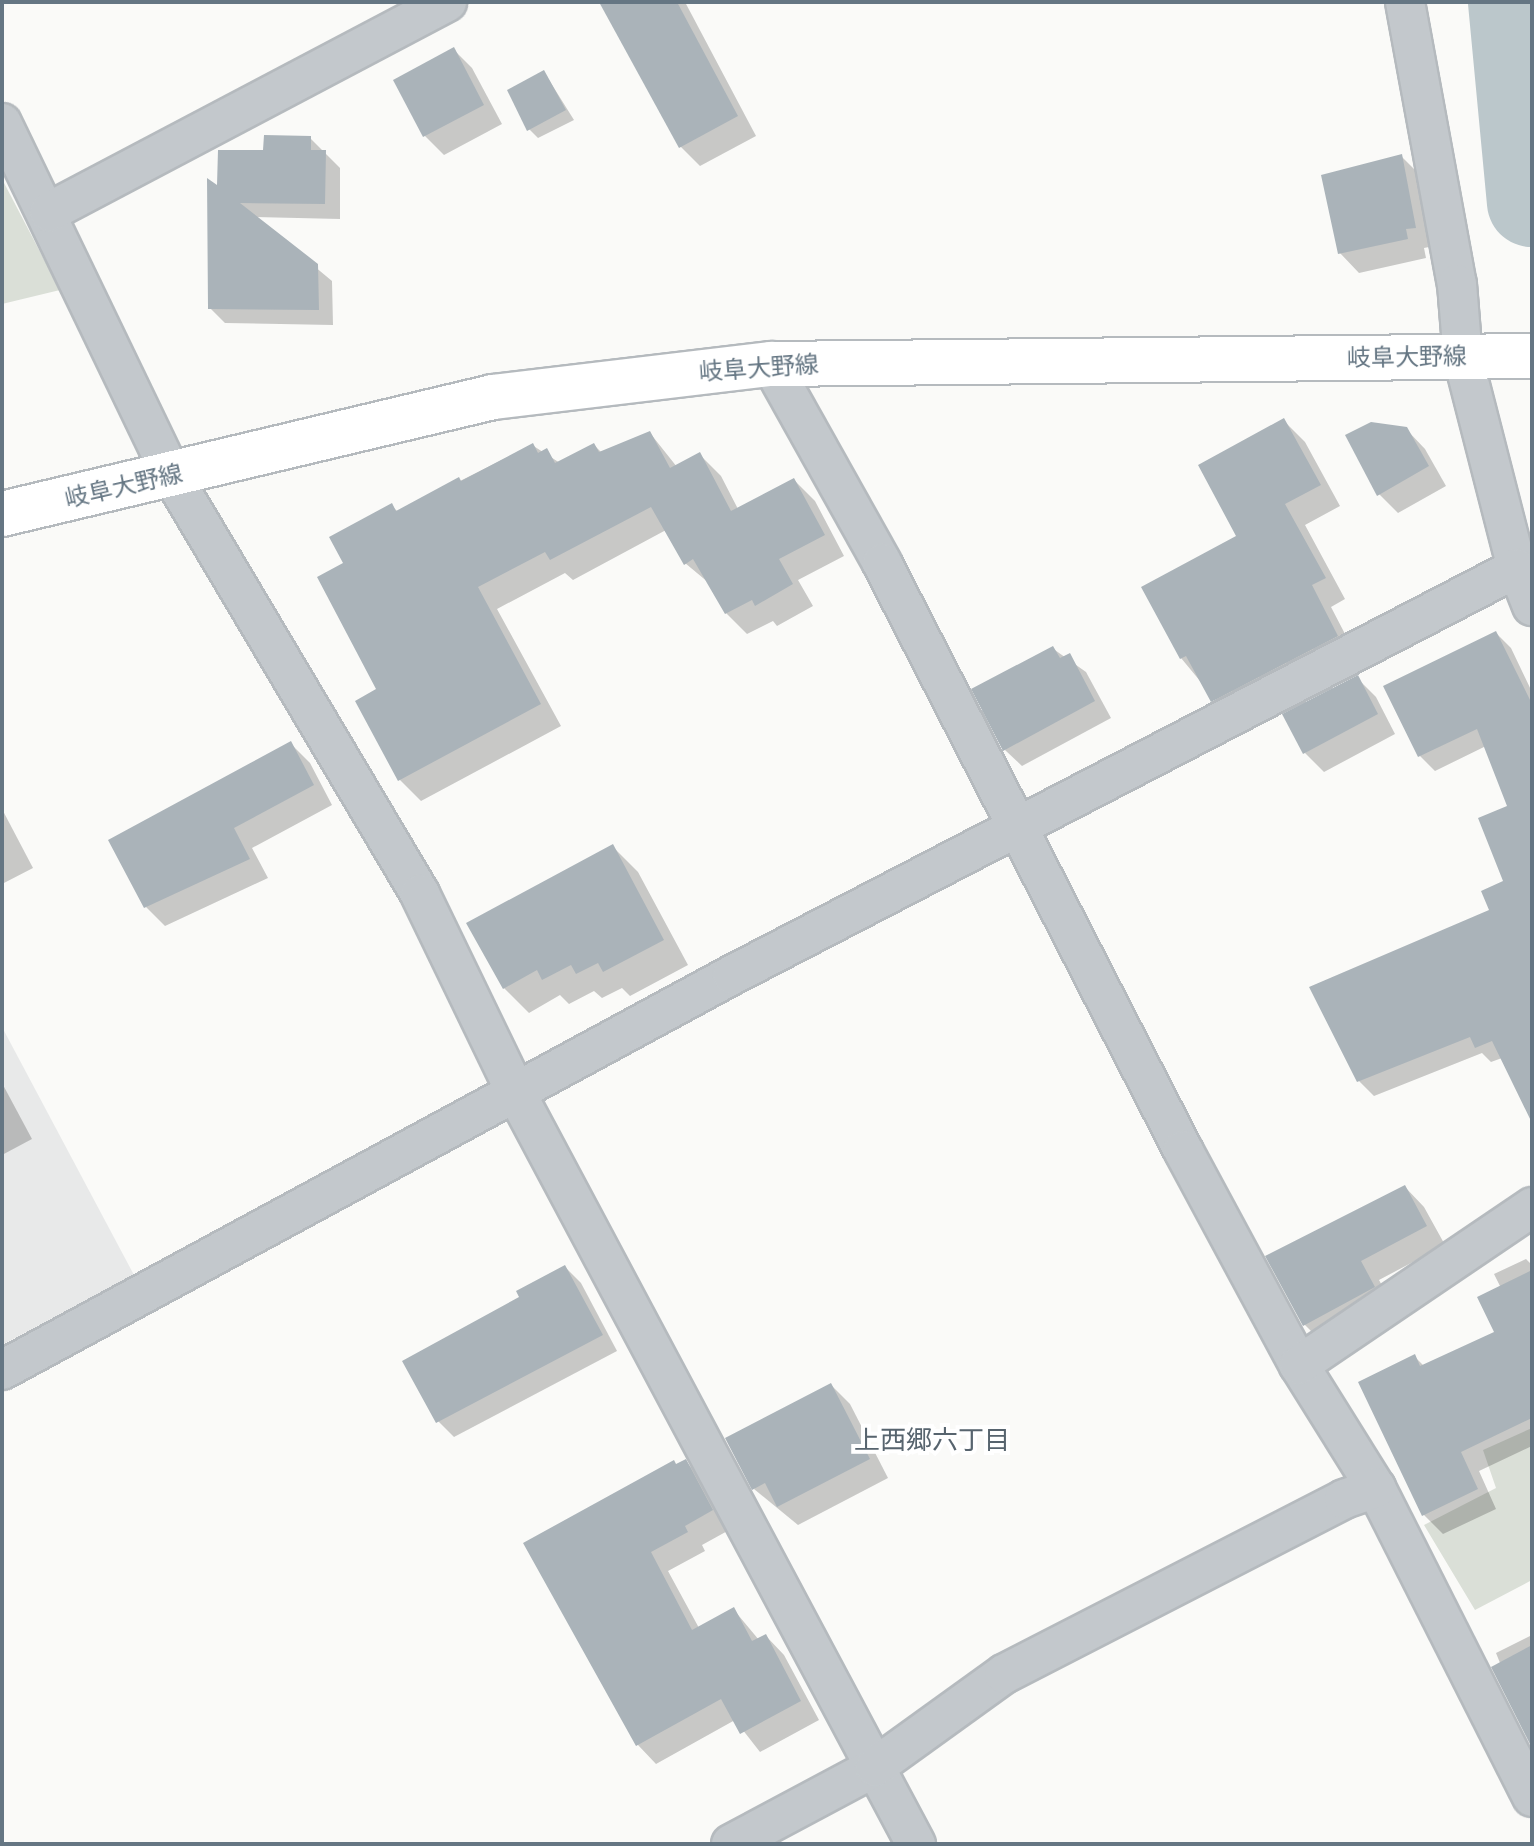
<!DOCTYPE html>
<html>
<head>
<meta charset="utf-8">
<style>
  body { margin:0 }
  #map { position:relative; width:1534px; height:1846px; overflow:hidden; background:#fafaf8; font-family:"Roboto Condensed","Noto Sans JP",sans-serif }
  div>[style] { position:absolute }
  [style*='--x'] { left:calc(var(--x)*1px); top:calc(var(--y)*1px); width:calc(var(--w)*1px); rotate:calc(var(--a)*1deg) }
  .built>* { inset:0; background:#e8e9e9 }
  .green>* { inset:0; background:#dadfd7 }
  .shadow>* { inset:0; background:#0003 }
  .river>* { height:90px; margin:-45px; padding:0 45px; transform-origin:45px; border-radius:45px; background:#bbc7cb }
  .building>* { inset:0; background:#aab3b9 }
  .roads { filter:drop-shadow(2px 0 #b5babe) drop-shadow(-2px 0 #b5babe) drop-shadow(0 2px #b5babe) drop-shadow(0 -2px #b5babe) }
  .street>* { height:38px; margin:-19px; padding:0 19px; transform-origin:19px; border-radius:19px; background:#c3c8cc }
  .primary>* { height:44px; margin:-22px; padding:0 22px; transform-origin:22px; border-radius:22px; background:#fff }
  span { translate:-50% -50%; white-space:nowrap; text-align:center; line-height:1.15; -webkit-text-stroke:8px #fff; paint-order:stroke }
  .street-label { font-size:24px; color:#657683 }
  .neighbourhood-label { font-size:26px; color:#57646e }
  .frame { position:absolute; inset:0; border:4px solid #657683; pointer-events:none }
</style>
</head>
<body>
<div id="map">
  <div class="built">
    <i style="clip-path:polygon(2px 1027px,134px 1275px,2px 1345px)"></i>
  </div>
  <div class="green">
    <i style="clip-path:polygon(2px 179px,60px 290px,2px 304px)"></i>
    <i style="clip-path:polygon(1532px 1428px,1532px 1580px,1475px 1610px,1424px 1525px,1496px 1488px,1483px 1450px)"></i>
  </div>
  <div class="shadow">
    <i style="clip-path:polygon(601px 2px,685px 2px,756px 136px,700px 166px,681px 147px)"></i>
    <i style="clip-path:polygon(453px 49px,472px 68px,502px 124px,444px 155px,425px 136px)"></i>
    <i style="clip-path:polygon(544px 72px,574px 120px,538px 138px,529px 129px)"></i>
    <i style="clip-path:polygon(310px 138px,340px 168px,340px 219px,255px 217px,332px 281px,333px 325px,225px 323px,210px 308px,219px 189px,265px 152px)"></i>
    <i style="clip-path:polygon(1401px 156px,1420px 175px,1434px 246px,1424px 248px,1426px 258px,1359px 273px,1340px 253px)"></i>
    <i style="clip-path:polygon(1284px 421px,1305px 442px,1340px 506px,1305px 525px,1345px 599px,1331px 607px,1357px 657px,1234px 722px,1181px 658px,1239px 537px)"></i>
    <i style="clip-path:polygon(1406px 429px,1425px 449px,1446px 486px,1398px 513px,1379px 494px)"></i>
    <i style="clip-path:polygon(650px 433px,677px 467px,700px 455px,721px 476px,738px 509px,794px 480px,815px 501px,844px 556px,798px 580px,813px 606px,777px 626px,773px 621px,747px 634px,726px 613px,709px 583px,685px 563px,666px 530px,573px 580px,565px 573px,497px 609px,561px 726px,421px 801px,400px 780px,346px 564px,392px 506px,398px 512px,532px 445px,560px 463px,594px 445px,602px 453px)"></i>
    <i style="clip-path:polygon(1496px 633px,1511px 648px,1532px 692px,1532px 1099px,1502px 1058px,1491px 1062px,1482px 1053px,1374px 1096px,1359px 1081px,1492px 911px,1506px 882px,1510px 807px,1486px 746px,1435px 771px,1420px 756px)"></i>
    <i style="clip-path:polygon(1052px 648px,1086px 672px,1111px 718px,1022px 766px,1005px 750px)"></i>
    <i style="clip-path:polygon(1357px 678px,1376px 697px,1395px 734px,1324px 772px,1305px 753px)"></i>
    <i style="clip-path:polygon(291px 744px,310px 763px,332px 805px,252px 848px,268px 878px,165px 926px,146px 907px)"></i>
    <i style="clip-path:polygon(2px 809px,33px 868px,2px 884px)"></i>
    <i style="clip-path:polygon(613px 847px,638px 872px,688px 965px,630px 996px,622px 988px,602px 998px,594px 991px,569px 1004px,560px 995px,529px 1013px,504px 988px)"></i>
    <i style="clip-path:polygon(2px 1083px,32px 1139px,2px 1155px)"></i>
    <i style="clip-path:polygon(1405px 1187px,1424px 1207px,1445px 1245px,1379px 1280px,1393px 1306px,1324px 1344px,1305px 1325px,1268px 1257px)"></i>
    <i style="clip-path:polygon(1526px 1259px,1532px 1265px,1532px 1446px,1479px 1471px,1496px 1509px,1443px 1534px,1424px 1515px,1415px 1357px,1424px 1366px,1496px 1332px,1501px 1288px,1494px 1274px)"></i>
    <i style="clip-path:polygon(565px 1267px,581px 1283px,617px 1351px,454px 1437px,438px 1421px,522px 1297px)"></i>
    <i style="clip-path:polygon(831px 1385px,850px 1404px,888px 1478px,798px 1525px,754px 1489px)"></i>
    <i style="clip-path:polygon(685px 1461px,704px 1480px,731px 1529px,702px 1545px,705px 1551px,668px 1571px,699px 1628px,734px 1610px,759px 1640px,766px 1636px,784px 1655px,819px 1720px,760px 1752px,735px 1720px,656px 1764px,638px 1745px,525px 1544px)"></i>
    <i style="clip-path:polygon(1532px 1635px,1532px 1742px,1496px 1653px)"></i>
  </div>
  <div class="river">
    <i style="--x:1513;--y:2;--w:201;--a:84.6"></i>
  </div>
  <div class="building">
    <i style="clip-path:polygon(599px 2px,677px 2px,738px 116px,679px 148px)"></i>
    <i style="clip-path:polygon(454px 47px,484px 105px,423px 137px,393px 80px)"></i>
    <i style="clip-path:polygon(544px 70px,566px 110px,527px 131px,507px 90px)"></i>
    <i style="clip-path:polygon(264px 135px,311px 136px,311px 150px,326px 150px,325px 204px,240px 203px,318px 264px,319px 310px,208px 309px,207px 178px,217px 185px,218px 150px,263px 150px)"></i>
    <i style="clip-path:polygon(1402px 154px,1416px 228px,1406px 229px,1408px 239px,1338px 254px,1321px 175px)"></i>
    <i style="clip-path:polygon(1284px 418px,1321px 485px,1285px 504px,1326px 578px,1312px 585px,1338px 636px,1211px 702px,1186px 656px,1180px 659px,1141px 587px,1236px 536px,1198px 465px)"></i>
    <i style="clip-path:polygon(1371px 422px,1407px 427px,1429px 466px,1377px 496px,1345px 435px)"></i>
    <i style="clip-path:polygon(650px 431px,670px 468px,700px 452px,731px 511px,794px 478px,825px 535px,779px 559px,793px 584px,755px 606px,752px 600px,725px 614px,693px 559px,684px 565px,651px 507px,550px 560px,545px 552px,478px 587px,541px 704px,398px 781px,355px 701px,376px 689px,317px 577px,343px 563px,329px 537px,392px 503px,396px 511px,459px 477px,461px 481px,533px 443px,538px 453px,547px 448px,555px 463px,594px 443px,599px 452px)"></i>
    <i style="clip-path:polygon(1496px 631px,1532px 704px,1532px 1123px,1492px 1041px,1475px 1048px,1470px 1037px,1357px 1082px,1309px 987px,1489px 910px,1481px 891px,1503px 881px,1478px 818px,1507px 806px,1477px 729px,1418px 757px,1383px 686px)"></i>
    <i style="clip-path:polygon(1053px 646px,1060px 658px,1070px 653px,1095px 701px,1003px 751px,971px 689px)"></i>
    <i style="clip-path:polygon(1358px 675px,1378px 714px,1303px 754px,1282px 714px)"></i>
    <i style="clip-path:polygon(291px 741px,314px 785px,234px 828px,250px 859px,144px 908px,108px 840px)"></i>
    <i style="clip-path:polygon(613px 844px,664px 940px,603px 972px,598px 963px,576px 974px,571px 965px,542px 980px,537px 970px,503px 989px,466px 923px)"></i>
    <i style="clip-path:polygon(1405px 1185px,1427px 1226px,1361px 1261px,1375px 1287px,1303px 1326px,1265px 1256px)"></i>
    <i style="clip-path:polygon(565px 1265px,603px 1335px,436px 1423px,402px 1361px,519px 1297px,516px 1291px)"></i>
    <i style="clip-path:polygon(1532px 1270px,1532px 1418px,1461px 1452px,1478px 1489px,1422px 1516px,1358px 1382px,1415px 1354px,1420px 1366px,1494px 1332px,1477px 1297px)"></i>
    <i style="clip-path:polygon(831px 1383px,870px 1459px,777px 1507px,765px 1483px,752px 1490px,725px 1438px)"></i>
    <i style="clip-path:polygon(686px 1459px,713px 1510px,685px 1526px,688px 1532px,651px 1552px,692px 1630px,734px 1607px,752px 1641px,766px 1634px,801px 1701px,740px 1734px,721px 1699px,636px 1746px,523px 1543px,674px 1460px,676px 1464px)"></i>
    <i style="clip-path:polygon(1532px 1645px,1532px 1748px,1491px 1667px)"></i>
  </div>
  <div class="roads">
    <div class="street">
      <i style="--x:1405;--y:2;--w:287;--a:79.6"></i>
      <i style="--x:1457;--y:284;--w:74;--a:85.4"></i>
      <i style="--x:1463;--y:358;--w:217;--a:75.6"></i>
      <i style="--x:1517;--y:568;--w:41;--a:68.5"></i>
      <i style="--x:2;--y:123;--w:392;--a:64.3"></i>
      <i style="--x:172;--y:476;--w:486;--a:59.3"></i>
      <i style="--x:420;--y:894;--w:223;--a:64.2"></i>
      <i style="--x:517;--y:1095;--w:849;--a:61.96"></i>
      <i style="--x:49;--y:212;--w:450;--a:-27.8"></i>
      <i style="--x:771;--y:364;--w:228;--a:60.8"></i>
      <i style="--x:882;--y:563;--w:660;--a:62.85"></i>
      <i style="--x:1183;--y:1150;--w:244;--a:61.7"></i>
      <i style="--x:1299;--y:1365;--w:145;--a:58"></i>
      <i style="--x:1376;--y:1488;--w:346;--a:63.2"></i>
      <i style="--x:1299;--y:1365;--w:282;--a:-34.1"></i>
      <i style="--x:2;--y:1370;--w:830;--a:-28.42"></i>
      <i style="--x:732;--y:975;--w:884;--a:-27.41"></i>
      <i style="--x:731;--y:1844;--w:163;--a:-28.1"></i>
      <i style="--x:875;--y:1767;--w:159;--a:-35.8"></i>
      <i style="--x:1004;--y:1674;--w:382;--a:-27.2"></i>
      <i style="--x:1344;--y:1499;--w:34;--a:-19"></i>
    </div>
    <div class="primary">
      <i style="--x:2;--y:514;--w:505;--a:-13.4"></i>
      <i style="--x:493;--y:397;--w:280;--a:-6.8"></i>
      <i style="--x:771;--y:364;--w:761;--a:-0.6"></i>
    </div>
  </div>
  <div class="street-label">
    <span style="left:1407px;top:358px;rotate:-1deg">岐阜大野線</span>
    <span style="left:759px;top:369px;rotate:-4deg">岐阜大野線</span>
    <span style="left:124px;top:487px;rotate:-13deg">岐阜大野線</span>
  </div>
  <div class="neighbourhood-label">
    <span style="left:932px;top:1441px">上西郷六丁目</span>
  </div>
  <div class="frame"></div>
</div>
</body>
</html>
